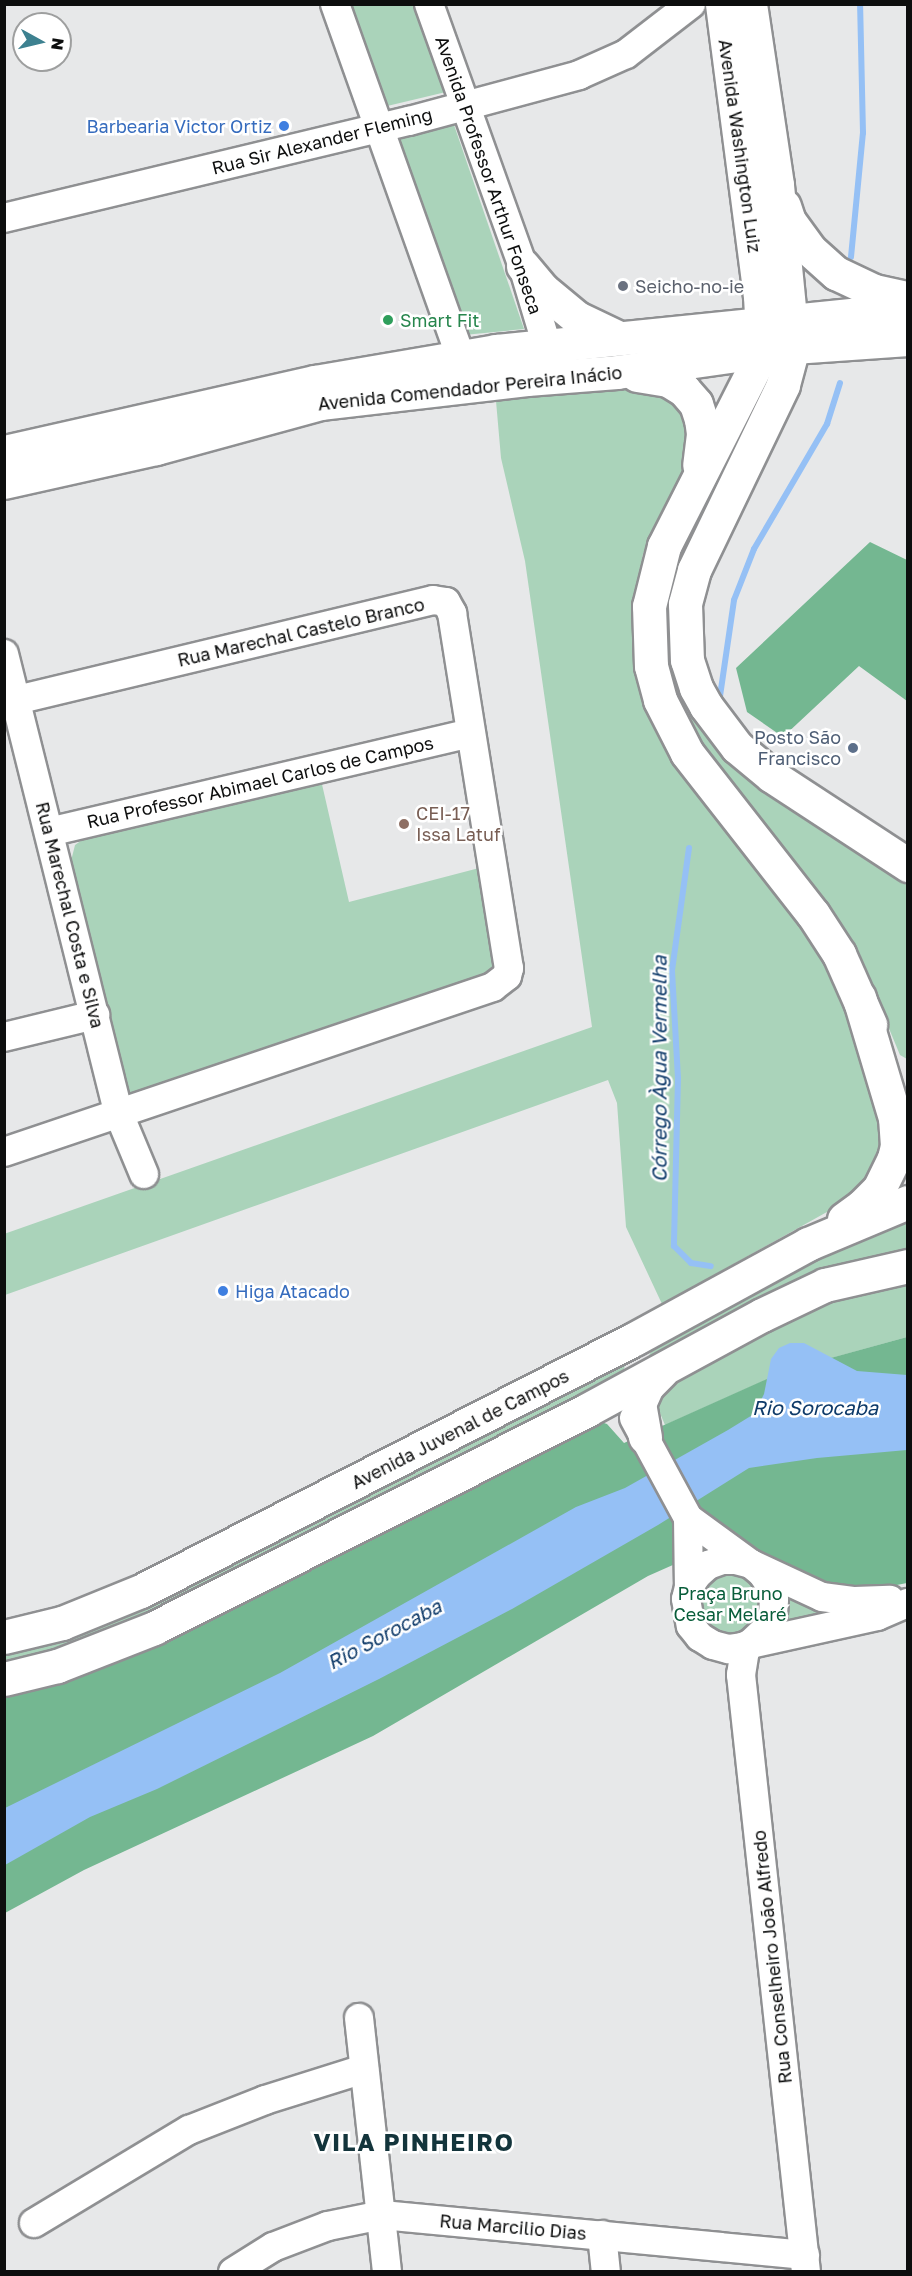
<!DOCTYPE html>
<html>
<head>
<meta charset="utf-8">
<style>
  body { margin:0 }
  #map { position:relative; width:912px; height:2276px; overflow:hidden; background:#e7e8e9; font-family:"Golos Text",sans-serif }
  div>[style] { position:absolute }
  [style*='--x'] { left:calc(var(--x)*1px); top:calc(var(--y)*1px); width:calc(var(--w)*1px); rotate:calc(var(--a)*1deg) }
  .green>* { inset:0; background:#aad3ba }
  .forest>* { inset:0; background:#74b791 }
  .water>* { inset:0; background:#95c0f5 }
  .stream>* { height:6px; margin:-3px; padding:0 3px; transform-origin:3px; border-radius:3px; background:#95c0f5 }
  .roads { filter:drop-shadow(2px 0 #8f9092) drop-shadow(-2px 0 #8f9092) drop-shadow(0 2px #8f9092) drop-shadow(0 -2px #8f9092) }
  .minor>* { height:28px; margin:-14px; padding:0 14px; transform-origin:14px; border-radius:14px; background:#fff }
  .major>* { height:33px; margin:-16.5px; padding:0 16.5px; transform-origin:16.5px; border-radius:16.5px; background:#fff }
  .highway>* { height:33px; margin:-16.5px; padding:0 16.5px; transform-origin:16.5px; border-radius:16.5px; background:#fff }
  .dots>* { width:16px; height:16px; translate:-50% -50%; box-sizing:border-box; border:3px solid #fff; border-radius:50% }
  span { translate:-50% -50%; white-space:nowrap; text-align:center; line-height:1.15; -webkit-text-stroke:5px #fff; paint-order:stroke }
  .shop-label { font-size:18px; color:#366cbe }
  .right { translate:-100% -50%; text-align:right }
  .left { translate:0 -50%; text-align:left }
  .street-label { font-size:18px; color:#0d0e0e }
  .worship-label { font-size:18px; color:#5b616d }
  .leisure-label { font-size:18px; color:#27864d }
  .service-label { font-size:18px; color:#4e5e75 }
  .education-label { font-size:18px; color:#785e54 }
  .park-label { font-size:18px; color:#085d3a }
  .water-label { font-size:20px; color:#0e3a69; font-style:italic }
  .district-label { font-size:24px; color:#13343b; font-weight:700; letter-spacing:1.5px }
  .frame { position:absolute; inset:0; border:6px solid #0d0e0e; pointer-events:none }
  .north { position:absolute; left:12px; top:12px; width:60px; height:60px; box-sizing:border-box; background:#fff; border:2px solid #9e9f9f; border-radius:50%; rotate:98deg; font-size:16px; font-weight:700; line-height:24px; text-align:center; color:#0d0e0e }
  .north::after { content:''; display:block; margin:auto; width:21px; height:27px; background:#3d8190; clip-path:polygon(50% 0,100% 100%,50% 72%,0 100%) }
</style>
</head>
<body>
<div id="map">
  <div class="green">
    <i style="clip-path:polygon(347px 5px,415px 5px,446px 92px,383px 107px)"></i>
    <i style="clip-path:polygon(453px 122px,524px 329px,464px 335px,396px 145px,399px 136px)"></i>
    <i style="clip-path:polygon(763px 364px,776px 366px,677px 665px,812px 821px,907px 882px,907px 1059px,900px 1055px,868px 978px,835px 913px,757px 823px,676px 711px,658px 633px,660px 589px)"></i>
    <i style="clip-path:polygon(605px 386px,654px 391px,673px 399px,685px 412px,695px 444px,643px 554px,633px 610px,636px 669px,651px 720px,690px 784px,798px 907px,836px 976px,882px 1130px,873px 1173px,852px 1198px,662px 1304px,626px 1227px,617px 1103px,608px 1080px,5px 1295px,4px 1234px,592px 1027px,525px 561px,501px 458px,496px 401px)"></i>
    <i style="clip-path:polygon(321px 780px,349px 902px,483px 867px,498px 975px,131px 1093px,125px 1089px,71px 861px,75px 845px,89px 835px)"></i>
    <i style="clip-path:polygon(907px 1211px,907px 1255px,648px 1357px,657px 1342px,671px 1333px)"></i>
    <i style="clip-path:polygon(907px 1277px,907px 1337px,788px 1370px,665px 1425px,657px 1406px,662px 1387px,838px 1293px)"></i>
    <i style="clip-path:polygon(627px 1359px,623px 1372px,547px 1415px,117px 1632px,5px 1667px,4px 1649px)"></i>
    <i style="clip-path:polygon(735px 1568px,761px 1587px,762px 1619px,735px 1639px,702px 1627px,696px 1591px,703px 1581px)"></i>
    <i style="clip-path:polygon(785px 1596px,827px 1613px,784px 1624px)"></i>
  </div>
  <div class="forest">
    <i style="clip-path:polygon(870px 542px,907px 560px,907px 701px,859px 666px,783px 737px,747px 712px,736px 668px)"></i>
    <i style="clip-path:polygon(907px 1337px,907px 1583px,866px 1591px,808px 1583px,736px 1537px,648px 1576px,373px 1736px,84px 1870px,5px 1913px,5px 1688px,595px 1420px,607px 1424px,624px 1443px,787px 1370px)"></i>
  </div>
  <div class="water">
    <i style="clip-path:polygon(790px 1343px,804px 1343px,857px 1371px,907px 1375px,907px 1450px,817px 1458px,749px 1468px,658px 1525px,512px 1609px,379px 1679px,157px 1789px,90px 1817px,5px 1865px,5px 1808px,280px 1673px,576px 1507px,625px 1488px,728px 1430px,754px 1414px,764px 1394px,771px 1359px,779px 1348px)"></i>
  </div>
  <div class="stream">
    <i style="--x:851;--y:257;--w:125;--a:-84.5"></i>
    <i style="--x:863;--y:133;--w:129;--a:-91.3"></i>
    <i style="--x:719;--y:703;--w:104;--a:-81.7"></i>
    <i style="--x:734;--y:600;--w:55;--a:-68.6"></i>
    <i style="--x:754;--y:549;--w:145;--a:-59.7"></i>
    <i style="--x:827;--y:424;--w:43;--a:-72.4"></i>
    <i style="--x:689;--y:848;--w:124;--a:97.9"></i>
    <i style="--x:672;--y:971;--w:107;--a:86.8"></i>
    <i style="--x:678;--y:1078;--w:168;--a:91.4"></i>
    <i style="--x:674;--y:1246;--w:24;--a:45"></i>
    <i style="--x:691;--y:1263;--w:20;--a:9"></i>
  </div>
  <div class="roads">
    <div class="minor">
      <i style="--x:335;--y:4;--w:374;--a:70.4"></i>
      <i style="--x:429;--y:4;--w:278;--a:70.3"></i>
      <i style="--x:523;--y:266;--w:84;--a:73.3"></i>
      <i style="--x:4;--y:218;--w:416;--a:-13.5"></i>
      <i style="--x:409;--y:121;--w:176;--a:-15.1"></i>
      <i style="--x:579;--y:75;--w:51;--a:-24.1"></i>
      <i style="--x:626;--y:54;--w:82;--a:-37.6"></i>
      <i style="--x:4;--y:654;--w:474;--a:76"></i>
      <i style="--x:119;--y:1114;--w:65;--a:67.4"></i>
      <i style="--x:4;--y:703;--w:441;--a:-13.5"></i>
      <i style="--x:433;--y:600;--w:13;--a:9"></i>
      <i style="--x:446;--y:602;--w:13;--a:61"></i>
      <i style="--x:452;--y:613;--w:360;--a:80.9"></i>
      <i style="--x:509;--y:968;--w:8;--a:104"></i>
      <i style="--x:507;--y:976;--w:18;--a:142"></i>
      <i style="--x:493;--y:987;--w:516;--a:161.35"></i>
      <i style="--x:49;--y:832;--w:433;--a:-13.2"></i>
      <i style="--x:4;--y:1037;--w:94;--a:-13.6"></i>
      <i style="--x:634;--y:1418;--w:114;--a:61.6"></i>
      <i style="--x:688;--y:1518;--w:78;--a:36.1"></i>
      <i style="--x:751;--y:1564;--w:78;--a:24.9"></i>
      <i style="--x:822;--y:1597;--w:33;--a:7"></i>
      <i style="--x:855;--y:1601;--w:35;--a:-2"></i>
      <i style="--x:688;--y:1518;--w:69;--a:89.2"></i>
      <i style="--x:359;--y:2018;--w:256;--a:83.7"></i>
      <i style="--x:34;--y:2223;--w:181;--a:-31"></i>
      <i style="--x:189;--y:2130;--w:82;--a:-21.5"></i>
      <i style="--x:265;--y:2100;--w:104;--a:-17.4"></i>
      <i style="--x:602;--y:2235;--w:37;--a:84"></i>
      <i style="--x:233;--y:2272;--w:47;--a:-32"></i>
      <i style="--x:273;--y:2247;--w:59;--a:-20.9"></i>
      <i style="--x:328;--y:2226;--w:55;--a:-11.5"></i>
      <i style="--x:382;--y:2215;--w:425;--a:5.4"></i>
      <i style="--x:806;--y:2272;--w:601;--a:-96.21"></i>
      <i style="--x:741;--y:1675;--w:24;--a:-81"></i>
      <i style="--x:745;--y:1651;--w:9;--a:-54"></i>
      <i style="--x:750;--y:1644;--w:23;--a:-43"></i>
      <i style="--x:767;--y:1628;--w:15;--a:-67"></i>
      <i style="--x:773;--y:1614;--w:15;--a:-86"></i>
      <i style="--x:774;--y:1599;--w:15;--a:-106"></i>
      <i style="--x:770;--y:1585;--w:14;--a:-124"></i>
      <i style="--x:762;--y:1573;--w:14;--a:-141"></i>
      <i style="--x:751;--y:1564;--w:16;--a:-165"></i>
      <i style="--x:736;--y:1560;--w:14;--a:180"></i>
      <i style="--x:722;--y:1560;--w:15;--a:160"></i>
      <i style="--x:708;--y:1565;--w:15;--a:138"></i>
      <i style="--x:697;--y:1575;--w:14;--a:124"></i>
      <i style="--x:689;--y:1587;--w:12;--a:104"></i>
      <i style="--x:686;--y:1599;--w:27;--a:80"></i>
      <i style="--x:691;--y:1626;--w:14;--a:51"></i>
      <i style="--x:700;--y:1637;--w:15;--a:32"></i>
      <i style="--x:713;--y:1645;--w:16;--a:15"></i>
      <i style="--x:728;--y:1649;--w:14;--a:-8"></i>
      <i style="--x:742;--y:1647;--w:9;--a:-21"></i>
      <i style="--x:750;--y:1644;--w:130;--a:-12.4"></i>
      <i style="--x:877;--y:1616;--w:34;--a:-23"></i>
    </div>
    <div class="major">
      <i style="--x:722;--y:4;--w:294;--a:82.6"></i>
      <i style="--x:760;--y:296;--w:55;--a:86.9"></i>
      <i style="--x:763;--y:351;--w:219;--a:116.9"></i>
      <i style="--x:664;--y:546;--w:62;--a:104"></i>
      <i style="--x:649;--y:606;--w:60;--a:88.1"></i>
      <i style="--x:651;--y:666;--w:35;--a:75"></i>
      <i style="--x:660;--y:700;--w:59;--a:63"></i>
      <i style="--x:687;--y:753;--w:204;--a:52"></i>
      <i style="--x:813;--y:914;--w:48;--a:57"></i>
      <i style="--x:839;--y:954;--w:77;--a:66.1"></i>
      <i style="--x:750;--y:4;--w:183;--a:81.5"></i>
      <i style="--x:777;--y:185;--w:163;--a:84.4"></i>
      <i style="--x:793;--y:347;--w:39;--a:105"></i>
      <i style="--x:783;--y:385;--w:205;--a:115.7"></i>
      <i style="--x:694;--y:570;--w:35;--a:105"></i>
      <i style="--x:685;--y:604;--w:56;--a:88"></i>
      <i style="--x:687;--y:660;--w:29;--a:72"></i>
      <i style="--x:696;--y:688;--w:21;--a:61"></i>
      <i style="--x:706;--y:706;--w:51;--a:52.9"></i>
      <i style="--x:737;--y:747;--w:45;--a:39.6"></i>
      <i style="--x:772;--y:776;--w:163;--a:33.2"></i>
      <i style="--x:784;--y:206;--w:16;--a:72"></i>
      <i style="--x:789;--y:221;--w:34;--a:54"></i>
      <i style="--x:809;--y:249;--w:36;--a:42"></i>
      <i style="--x:836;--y:273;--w:42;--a:25.3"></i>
      <i style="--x:874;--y:291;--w:35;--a:12"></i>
      <i style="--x:523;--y:266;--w:30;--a:50"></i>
      <i style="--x:542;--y:289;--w:45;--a:39.6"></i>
      <i style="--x:577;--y:318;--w:47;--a:25.5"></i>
      <i style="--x:637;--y:375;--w:31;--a:9"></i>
      <i style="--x:668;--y:380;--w:19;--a:32"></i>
      <i style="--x:684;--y:390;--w:18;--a:49"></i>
      <i style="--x:696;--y:404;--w:16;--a:72"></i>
      <i style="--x:701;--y:419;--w:15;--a:82"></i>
      <i style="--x:703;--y:434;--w:31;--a:97"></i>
      <i style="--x:4;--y:452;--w:319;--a:-12.7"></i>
      <i style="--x:315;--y:382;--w:184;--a:-9.7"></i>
      <i style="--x:496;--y:351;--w:414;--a:-5.8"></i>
      <i style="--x:4;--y:482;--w:156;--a:-12.6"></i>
      <i style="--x:156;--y:448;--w:170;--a:-15.3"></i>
      <i style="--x:320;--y:403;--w:208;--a:-6.6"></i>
      <i style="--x:527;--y:379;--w:90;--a:-4.4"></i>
      <i style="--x:617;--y:372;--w:178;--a:-8.1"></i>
      <i style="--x:793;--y:347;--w:115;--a:-4"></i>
    </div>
    <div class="highway">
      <i style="--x:844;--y:1219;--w:22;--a:-36"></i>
      <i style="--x:862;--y:1206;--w:24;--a:-45"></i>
      <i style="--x:879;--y:1189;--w:34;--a:-64"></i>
      <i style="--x:894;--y:1158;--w:12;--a:-76"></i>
      <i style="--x:897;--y:1146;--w:28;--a:-94"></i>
      <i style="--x:895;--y:1118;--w:126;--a:-106.6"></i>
      <i style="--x:645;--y:1437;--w:34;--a:-100"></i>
      <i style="--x:639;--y:1404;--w:20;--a:-66"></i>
      <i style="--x:647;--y:1386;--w:20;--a:-45"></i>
      <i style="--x:4;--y:1637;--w:60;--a:-13.6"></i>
      <i style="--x:62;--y:1623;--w:85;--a:-22.1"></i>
      <i style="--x:141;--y:1591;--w:554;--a:-27.07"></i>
      <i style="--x:634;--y:1339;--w:198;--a:-28.6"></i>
      <i style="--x:808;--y:1244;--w:108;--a:-22.8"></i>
      <i style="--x:4;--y:1679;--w:55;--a:-13.8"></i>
      <i style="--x:57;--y:1666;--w:104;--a:-21.4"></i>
      <i style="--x:154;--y:1628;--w:485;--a:-26.7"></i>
      <i style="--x:587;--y:1410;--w:199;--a:-28.5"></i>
      <i style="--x:762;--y:1315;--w:70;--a:-25.5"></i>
      <i style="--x:825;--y:1285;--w:85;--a:-12.9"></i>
    </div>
  </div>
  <div class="dots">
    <i style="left:284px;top:126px;background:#3f7fe0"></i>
    <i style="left:623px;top:286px;background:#6b7280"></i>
    <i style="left:388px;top:320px;background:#2e9e5b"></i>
    <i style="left:853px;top:748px;background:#5c6f8a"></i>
    <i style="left:404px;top:824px;background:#8d6e63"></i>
    <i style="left:223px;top:1291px;background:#3f7fe0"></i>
  </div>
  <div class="shop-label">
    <span class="right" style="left:272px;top:126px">Barbearia Victor Ortiz</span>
    <span class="left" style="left:235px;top:1291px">Higa Atacado</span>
  </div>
  <div class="street-label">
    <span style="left:322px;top:141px;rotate:-14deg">Rua Sir Alexander Fleming</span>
    <span style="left:740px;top:146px;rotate:82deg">Avenida Washington Luiz</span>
    <span style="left:489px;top:175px;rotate:71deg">Avenida Professor Arthur Fonseca</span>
    <span style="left:470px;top:388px;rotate:-6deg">Avenida Comendador Pereira Inácio</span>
    <span style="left:301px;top:632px;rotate:-13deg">Rua Marechal Castelo Branco</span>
    <span style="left:260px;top:782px;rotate:-13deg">Rua Professor Abimael Carlos de Campos</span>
    <span style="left:70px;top:915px;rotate:76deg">Rua Marechal Costa e Silva</span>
    <span style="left:460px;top:1429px;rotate:-27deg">Avenida Juvenal de Campos</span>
    <span style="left:772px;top:1957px;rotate:-96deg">Rua Conselheiro João Alfredo</span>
    <span style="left:513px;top:2227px;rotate:5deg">Rua Marcilio Dias</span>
  </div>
  <div class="worship-label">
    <span class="left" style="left:635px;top:286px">Seicho-no-ie</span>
  </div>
  <div class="leisure-label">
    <span class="left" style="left:400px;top:320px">Smart Fit</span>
  </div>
  <div class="service-label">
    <span class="right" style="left:841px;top:748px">Posto São<br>Francisco</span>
  </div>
  <div class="education-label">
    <span class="left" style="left:416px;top:824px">CEI-17<br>Issa Latuf</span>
  </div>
  <div class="park-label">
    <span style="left:730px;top:1604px">Praça Bruno<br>Cesar Melaré</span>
  </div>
  <div class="water-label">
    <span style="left:659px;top:1069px;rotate:-90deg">Córrego Àgua Vermelha</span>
    <span style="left:815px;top:1407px">Rio Sorocaba</span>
    <span style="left:384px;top:1634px;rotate:-28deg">Rio Sorocaba</span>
  </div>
  <div class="district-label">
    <span style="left:414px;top:2142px">VILA PINHEIRO</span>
  </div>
  <div class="frame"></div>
  <div class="north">N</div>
</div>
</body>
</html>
